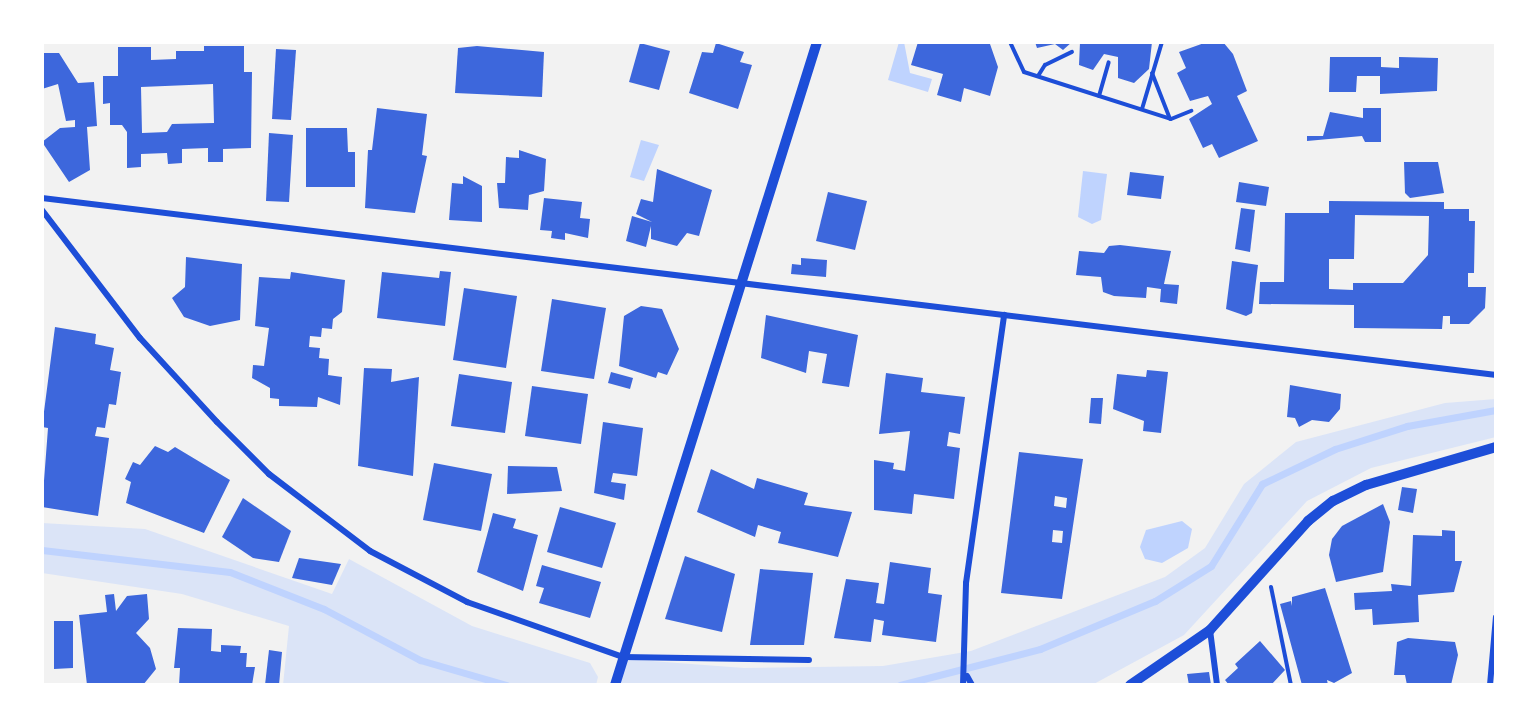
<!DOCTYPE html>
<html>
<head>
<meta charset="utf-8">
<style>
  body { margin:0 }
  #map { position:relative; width:1538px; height:727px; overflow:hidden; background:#f2f2f2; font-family:Roboto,sans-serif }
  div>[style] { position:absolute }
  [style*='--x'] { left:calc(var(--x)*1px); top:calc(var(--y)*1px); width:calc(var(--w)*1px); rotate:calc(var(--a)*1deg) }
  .green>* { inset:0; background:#dbe4f7 }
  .water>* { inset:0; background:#bfd3fe }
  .stream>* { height:7px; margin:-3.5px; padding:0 3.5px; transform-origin:3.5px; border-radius:3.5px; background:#bfd3fe }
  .building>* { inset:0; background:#3d67dc }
  .path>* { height:4px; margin:-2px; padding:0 2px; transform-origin:2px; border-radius:2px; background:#1d4ed8 }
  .service>* { height:4.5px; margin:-2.25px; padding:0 2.25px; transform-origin:2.25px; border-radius:2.25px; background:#1d4ed8 }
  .minor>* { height:6px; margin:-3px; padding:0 3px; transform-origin:3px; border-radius:3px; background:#1d4ed8 }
  .tertiary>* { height:10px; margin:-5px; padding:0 5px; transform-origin:5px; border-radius:5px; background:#1d4ed8 }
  span { translate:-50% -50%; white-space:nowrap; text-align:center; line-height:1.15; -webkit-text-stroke:4.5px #fff; paint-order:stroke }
  .frame { position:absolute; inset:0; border:44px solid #fff; pointer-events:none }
</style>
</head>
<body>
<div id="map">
  <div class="green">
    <i style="clip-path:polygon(1496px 399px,1496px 437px,1371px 468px,1307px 501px,1184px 635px,1092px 685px,617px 685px,625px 659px,744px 668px,883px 666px,971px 651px,1165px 577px,1205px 548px,1244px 484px,1296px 442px,1445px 403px)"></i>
    <i style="clip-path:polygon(42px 523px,145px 529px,332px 594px,349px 559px,472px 626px,590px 663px,598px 677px,596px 685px,283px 685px,289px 626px,182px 594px,42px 573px)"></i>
  </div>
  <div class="water">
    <i style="clip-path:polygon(899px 42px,904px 42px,910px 73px,932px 79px,928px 92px,888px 80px)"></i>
    <i style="clip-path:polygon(641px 140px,659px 145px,644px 181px,630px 177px)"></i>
    <i style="clip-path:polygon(1083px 171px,1107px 174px,1101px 220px,1092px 224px,1078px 217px)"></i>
    <i style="clip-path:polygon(1182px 521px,1192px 529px,1188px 548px,1162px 563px,1145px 559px,1140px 547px,1146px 530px)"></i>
  </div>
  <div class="stream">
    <i style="--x:42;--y:550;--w:189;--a:6.7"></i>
    <i style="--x:230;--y:572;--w:101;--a:21.5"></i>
    <i style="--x:324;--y:609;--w:109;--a:28"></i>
    <i style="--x:420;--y:660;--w:90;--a:16.2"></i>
    <i style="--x:900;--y:685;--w:145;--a:-14.4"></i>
    <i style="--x:1040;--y:649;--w:125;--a:-22.7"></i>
    <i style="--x:1155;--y:601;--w:66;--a:-32"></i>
    <i style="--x:1211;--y:566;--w:97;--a:-58.1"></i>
    <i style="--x:1262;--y:484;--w:81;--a:-25.6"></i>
    <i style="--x:1335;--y:449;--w:76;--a:-17.7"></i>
    <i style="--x:1407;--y:426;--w:90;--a:-10.2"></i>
  </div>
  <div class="building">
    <i style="clip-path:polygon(918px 42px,990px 44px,998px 67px,990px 96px,964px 88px,961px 102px,937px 95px,943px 74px,911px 65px)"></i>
    <i style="clip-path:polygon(1035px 42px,1072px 42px,1063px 50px,1055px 44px,1037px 48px)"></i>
    <i style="clip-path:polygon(1080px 42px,1152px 42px,1149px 69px,1134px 83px,1118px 78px,1118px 57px,1104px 54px,1093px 70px,1079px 65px)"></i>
    <i style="clip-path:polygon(1207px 42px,1223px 42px,1233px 54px,1247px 91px,1237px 96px,1258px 141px,1219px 158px,1212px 144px,1203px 148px,1189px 119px,1212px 104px,1208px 96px,1190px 101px,1177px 73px,1186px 68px,1179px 52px)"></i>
    <i style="clip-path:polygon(640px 43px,670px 51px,659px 90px,629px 82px)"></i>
    <i style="clip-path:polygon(716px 43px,744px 52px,740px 62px,752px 65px,738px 109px,689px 93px,702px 52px,713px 53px)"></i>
    <i style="clip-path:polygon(evenodd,204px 46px,244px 46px,244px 72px,252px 72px,251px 148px,223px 149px,223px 162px,208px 162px,208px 148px,182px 149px,182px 163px,168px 164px,167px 153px,141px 154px,141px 167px,127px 168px,127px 132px,122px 125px,110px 125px,110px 103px,103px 104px,103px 76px,118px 76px,118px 47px,151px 47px,151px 60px,176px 59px,176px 51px,204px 51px,204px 46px,213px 84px,214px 123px,172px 124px,167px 132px,142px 133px,141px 87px,213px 84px)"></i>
    <i style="clip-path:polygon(477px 46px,544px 52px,542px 97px,455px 93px,458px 48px)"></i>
    <i style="clip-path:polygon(276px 49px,296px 50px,291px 120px,272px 119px)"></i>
    <i style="clip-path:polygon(42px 53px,59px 53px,78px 83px,94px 82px,97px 126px,87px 127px,90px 170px,69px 182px,42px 142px,60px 128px,75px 127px,75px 120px,66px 121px,58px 84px,42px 89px)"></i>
    <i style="clip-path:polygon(1330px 57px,1381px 57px,1381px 67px,1399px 68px,1399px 57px,1438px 58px,1437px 91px,1380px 94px,1380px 76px,1357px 76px,1356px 92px,1329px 92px)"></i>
    <i style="clip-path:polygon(377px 108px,427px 114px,422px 155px,427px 156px,415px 213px,365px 208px,368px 150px,372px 150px)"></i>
    <i style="clip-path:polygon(1363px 108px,1381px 108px,1381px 142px,1365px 142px,1362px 136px,1307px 141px,1307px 136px,1323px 136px,1330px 112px,1363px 118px)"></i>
    <i style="clip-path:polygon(306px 128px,347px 128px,348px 152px,355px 152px,355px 187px,306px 187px)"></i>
    <i style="clip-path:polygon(269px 133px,293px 135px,289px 202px,266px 201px)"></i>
    <i style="clip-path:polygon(519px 150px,546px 159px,544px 191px,529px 195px,528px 210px,499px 208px,497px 183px,505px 183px,506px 157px,519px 158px)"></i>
    <i style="clip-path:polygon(1404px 162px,1438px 162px,1444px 193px,1410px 198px,1405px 193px)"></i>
    <i style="clip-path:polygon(657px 169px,712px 190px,699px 236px,687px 233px,677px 246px,651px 239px,651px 226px,646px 247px,626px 241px,632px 216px,652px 222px,636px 214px,641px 199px,653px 202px)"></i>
    <i style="clip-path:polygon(1130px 172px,1164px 176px,1161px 199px,1127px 195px)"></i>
    <i style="clip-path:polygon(463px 176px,482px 186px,482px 222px,449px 220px,452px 183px,463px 184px)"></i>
    <i style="clip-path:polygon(1239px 182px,1269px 187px,1266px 206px,1236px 202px)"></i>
    <i style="clip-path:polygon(828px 192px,867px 201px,855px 250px,816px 241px)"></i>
    <i style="clip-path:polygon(544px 198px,582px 202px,580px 218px,590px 219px,588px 238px,565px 233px,565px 240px,551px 238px,552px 231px,540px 230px)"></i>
    <i style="clip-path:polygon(evenodd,1329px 201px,1444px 202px,1444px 209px,1469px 209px,1469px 221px,1475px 221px,1474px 273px,1468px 273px,1468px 287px,1486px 287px,1485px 308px,1469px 324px,1450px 324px,1450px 316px,1443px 316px,1442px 329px,1354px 328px,1354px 305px,1259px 304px,1260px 282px,1284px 282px,1285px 213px,1329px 213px,1329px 201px,1355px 215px,1429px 216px,1428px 255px,1403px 283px,1353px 283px,1353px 290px,1329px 289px,1329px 259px,1354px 259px,1355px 215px)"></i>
    <i style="clip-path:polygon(1241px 208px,1255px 210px,1250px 252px,1235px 249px)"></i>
    <i style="clip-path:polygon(1120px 245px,1171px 251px,1164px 284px,1179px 285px,1177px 304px,1160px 302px,1161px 289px,1147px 287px,1146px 298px,1114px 296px,1103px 292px,1101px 277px,1076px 275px,1079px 251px,1104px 253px,1109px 246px)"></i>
    <i style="clip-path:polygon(186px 257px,242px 264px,240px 320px,210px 326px,184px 317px,172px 298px,185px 287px)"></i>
    <i style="clip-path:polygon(801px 258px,827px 260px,826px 277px,791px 274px,792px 264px,801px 265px)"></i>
    <i style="clip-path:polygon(1232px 261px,1258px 265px,1252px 313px,1246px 316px,1226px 309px)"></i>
    <i style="clip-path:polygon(440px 271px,451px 272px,445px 326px,377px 318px,382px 272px,439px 278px)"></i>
    <i style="clip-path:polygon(291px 272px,345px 280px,342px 312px,333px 319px,332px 329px,322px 328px,321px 337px,310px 336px,309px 347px,320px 348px,319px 358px,329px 359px,328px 375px,342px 377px,340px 405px,318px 397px,317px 407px,279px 406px,279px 399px,270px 398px,270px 388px,252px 378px,253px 365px,264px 366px,269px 328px,255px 326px,259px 277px,290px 279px)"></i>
    <i style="clip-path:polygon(464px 288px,517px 296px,506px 368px,453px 360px)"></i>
    <i style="clip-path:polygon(552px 299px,606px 308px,594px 379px,541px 371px)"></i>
    <i style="clip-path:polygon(641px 306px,662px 309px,679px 349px,667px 375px,658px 372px,656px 378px,619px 366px,624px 316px)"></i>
    <i style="clip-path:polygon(766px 315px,858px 335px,849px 387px,822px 383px,827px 354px,809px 351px,806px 373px,761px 358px)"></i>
    <i style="clip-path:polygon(55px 327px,96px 334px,95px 344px,114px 348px,110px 370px,121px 372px,116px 405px,109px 404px,105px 428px,97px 427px,95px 436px,109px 438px,98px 516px,42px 507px,48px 428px,42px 427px)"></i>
    <i style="clip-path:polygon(364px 368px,392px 369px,391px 382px,419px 377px,413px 476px,358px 466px)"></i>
    <i style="clip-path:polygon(1147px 370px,1168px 372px,1161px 433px,1143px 431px,1144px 421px,1113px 409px,1117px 374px,1146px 377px)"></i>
    <i style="clip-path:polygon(611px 372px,633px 378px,630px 389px,608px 383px)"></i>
    <i style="clip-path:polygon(886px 373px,923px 378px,921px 392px,965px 397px,960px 434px,949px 432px,947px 446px,960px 448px,954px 499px,914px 494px,912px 514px,874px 510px,874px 460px,894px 463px,893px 469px,905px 471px,910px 431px,879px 434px)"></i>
    <i style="clip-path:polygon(459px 374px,512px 382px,505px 433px,451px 426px)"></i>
    <i style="clip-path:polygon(1290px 385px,1341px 394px,1340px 409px,1329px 422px,1312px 420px,1299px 427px,1295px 418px,1287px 417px)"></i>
    <i style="clip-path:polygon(532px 386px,588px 394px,581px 444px,525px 436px)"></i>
    <i style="clip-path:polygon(1091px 398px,1103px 398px,1101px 424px,1089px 423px)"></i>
    <i style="clip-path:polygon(603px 422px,643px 428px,637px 476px,613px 473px,611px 482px,626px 484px,624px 500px,594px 493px)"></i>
    <i style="clip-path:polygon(155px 446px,168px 452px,175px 447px,230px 480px,204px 533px,126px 503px,131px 482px,125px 479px,133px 462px,140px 465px)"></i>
    <i style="clip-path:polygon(evenodd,1019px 452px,1083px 459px,1062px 599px,1001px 593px,1019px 452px,1055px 496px,1067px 498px,1066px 508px,1054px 506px,1055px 496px,1019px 452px,1053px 530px,1063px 531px,1062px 543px,1052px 542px,1053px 530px)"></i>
    <i style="clip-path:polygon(434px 463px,492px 474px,481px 531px,423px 520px)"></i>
    <i style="clip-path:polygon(508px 466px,557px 467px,562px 491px,507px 494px)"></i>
    <i style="clip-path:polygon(711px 469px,754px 489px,757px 478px,808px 493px,804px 505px,852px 512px,838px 557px,778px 543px,781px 532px,758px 525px,755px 537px,697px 512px)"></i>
    <i style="clip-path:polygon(1402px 487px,1417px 489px,1413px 513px,1398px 510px)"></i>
    <i style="clip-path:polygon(243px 498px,291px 531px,279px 562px,253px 558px,222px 537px)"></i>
    <i style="clip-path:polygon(1383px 504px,1390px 522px,1383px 572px,1336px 582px,1329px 555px,1332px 539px,1342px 526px)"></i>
    <i style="clip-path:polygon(560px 507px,616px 523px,602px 568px,547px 552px)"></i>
    <i style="clip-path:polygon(493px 513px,516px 519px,513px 528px,538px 535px,523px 591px,477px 572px)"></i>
    <i style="clip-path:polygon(1442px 530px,1455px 531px,1455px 561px,1462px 561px,1454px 592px,1418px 595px,1419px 622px,1373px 625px,1372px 609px,1355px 610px,1354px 593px,1392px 591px,1391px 584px,1411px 586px,1413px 535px,1442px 536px)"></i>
    <i style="clip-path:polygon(685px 556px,735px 574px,722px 632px,665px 619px)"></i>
    <i style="clip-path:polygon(299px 558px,341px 564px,332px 585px,292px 578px)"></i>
    <i style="clip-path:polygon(890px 562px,931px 568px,928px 593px,942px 595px,936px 642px,882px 635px,884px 621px,874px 619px,871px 642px,834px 638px,846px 579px,879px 583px,876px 603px,884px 604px)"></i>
    <i style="clip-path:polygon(542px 565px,601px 582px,590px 618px,539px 603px,544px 588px,536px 586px)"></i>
    <i style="clip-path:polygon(760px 569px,813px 573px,804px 645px,750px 645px)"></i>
    <i style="clip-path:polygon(1325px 588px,1352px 673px,1334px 683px,1327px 680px,1328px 685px,1302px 685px,1280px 604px,1291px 601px,1292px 606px,1292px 597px)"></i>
    <i style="clip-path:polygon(114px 594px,116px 611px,127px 596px,147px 594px,149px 619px,136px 633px,150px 648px,156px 669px,143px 685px,87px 685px,79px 615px,107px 612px,105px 595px)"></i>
    <i style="clip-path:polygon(54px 621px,73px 621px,73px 668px,54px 669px)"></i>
    <i style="clip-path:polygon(178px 628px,212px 629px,211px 651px,221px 652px,221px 645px,241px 646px,240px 653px,247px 653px,246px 667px,255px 667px,252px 685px,179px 685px,180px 668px,174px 668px)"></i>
    <i style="clip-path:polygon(1408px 638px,1455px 642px,1458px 655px,1451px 685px,1407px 685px,1405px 675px,1394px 675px,1397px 642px)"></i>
    <i style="clip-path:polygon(1260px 641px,1285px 670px,1271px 685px,1229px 685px,1225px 680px,1238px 668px,1235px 664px)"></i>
    <i style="clip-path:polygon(269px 650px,282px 652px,279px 685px,265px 685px)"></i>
    <i style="clip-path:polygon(1209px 672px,1211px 685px,1189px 685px,1187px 674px)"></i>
  </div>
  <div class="path">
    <i style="--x:1010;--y:42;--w:33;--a:65"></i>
    <i style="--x:1024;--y:72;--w:154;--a:17.7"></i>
    <i style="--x:1171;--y:119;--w:22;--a:-22"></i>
    <i style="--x:1152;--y:73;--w:49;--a:68.6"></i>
    <i style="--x:1038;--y:76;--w:13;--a:-58"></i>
    <i style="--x:1045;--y:65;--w:30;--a:-26"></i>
    <i style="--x:1099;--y:96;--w:35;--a:-74"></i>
    <i style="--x:1142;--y:109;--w:70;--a:-73.4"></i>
    <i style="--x:1271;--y:587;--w:100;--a:78.5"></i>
  </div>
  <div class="service">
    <i style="--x:512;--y:42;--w:14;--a:0"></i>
  </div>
  <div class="minor">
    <i style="--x:42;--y:198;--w:1465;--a:6.94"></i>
    <i style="--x:42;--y:210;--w:161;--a:52.6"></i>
    <i style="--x:140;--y:338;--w:114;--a:47.5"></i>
    <i style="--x:217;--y:422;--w:74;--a:45"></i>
    <i style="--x:269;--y:474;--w:127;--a:37.3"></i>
    <i style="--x:370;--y:551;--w:110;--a:27.7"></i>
    <i style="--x:467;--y:602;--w:165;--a:19.4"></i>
    <i style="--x:623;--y:657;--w:186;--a:0.9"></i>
    <i style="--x:1210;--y:630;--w:55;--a:82.7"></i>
    <i style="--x:967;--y:676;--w:10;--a:61"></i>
    <i style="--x:963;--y:685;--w:102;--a:-88.3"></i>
    <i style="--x:966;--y:583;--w:271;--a:-81.9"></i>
    <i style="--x:1490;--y:685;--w:68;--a:-85"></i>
  </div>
  <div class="tertiary">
    <i style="--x:615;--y:685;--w:674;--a:-72.56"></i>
    <i style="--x:1130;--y:685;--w:97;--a:-34.5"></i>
    <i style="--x:1210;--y:630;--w:147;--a:-48"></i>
    <i style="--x:1308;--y:521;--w:32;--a:-39"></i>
    <i style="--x:1333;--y:501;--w:37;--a:-26"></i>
    <i style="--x:1366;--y:485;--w:135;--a:-16.3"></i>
  </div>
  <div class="frame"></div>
</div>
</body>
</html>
